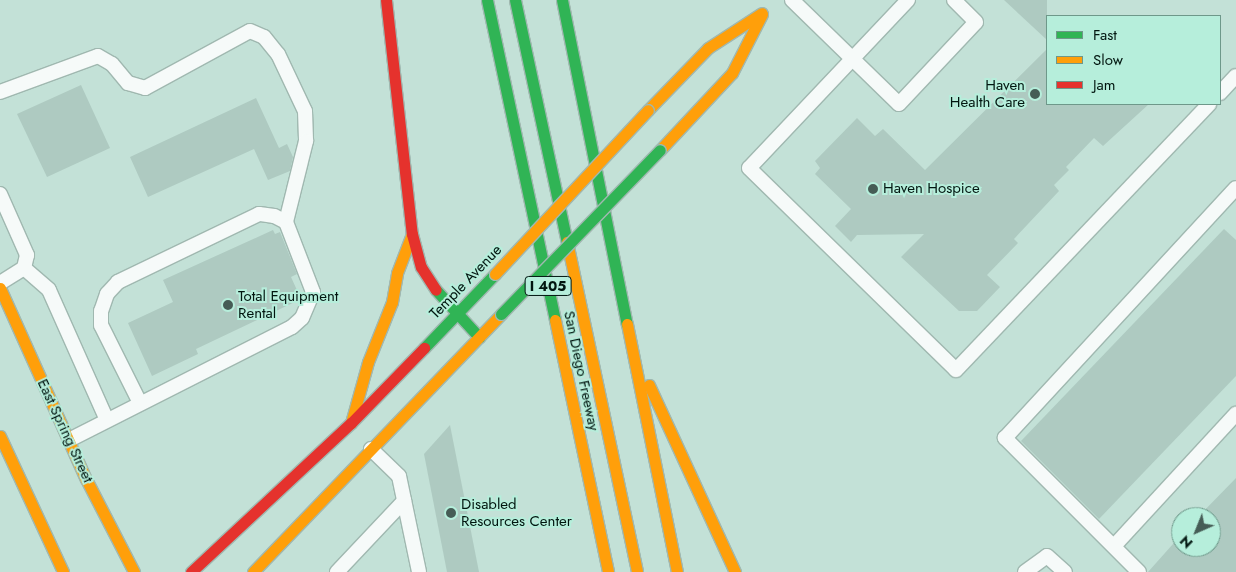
<!DOCTYPE html>
<html>
<head>
<meta charset="utf-8">
<style>
  body { margin:0 }
  #map { position:relative; width:1236px; height:572px; overflow:hidden; background:#c3e1d7; font-family:Jost,sans-serif }
  div>[style] { position:absolute }
  [style*='--x'] { left:calc(var(--x)*1px); top:calc(var(--y)*1px); width:calc(var(--w)*1px); rotate:calc(var(--a)*1deg) }
  .building>* { inset:0; background:#aecac1 }
  .roads { filter:drop-shadow(1px 0 #a0b8b0) drop-shadow(-1px 0 #a0b8b0) drop-shadow(0 1px #a0b8b0) drop-shadow(0 -1px #a0b8b0) }
  .lane>* { height:14px; margin:-7px; padding:0 7px; transform-origin:7px; border-radius:7px; background:#f6faf9 }
  .fast>* { height:11px; margin:-5.5px; padding:0 5.5px; transform-origin:5.5px; border-radius:5.5px; background:#30b455 }
  .slow>* { height:11px; margin:-5.5px; padding:0 5.5px; transform-origin:5.5px; border-radius:5.5px; background:#ff9f0a }
  .jam>* { height:11px; margin:-5.5px; padding:0 5.5px; transform-origin:5.5px; border-radius:5.5px; background:#e5322d }
  .bridges { filter:drop-shadow(1px 0 #a0b8b0) drop-shadow(-1px 0 #a0b8b0) drop-shadow(0 1px #a0b8b0) drop-shadow(0 -1px #a0b8b0) }
  .fast-bridge>* { height:11px; margin:-5.5px; padding:0 5.5px; transform-origin:5.5px; border-radius:5.5px; background:#30b455 }
  .slow-bridge>* { height:11px; margin:-5.5px; padding:0 5.5px; transform-origin:5.5px; border-radius:5.5px; background:#ff9f0a }
  .dots>* { width:14px; height:14px; translate:-50% -50%; box-sizing:border-box; border:2px solid #b6eedb; border-radius:50% }
  span { translate:-50% -50%; white-space:nowrap; text-align:center; line-height:1.15; -webkit-text-stroke:4px #b6eedb; paint-order:stroke }
  .shield-label span { padding:1px 4px; background:#b6eedb; border:1px solid; border-radius:4px; -webkit-text-stroke-width:0 }
  .shield-label { font-size:14px; color:#021610; font-weight:700 }
  .poi-label { font-size:15px; color:#021610 }
  .right { translate:-100% -50%; text-align:right }
  .left { translate:0 -50%; text-align:left }
  .street-label { font-size:15px; color:#021610 }
  .legend { position:absolute; left:1046px; top:15px; width:175px; height:90px; box-sizing:border-box; background:#b6eedb; border:1px solid #6e988a; margin:0; padding:6px 9px; list-style:none; font-size:15px; color:#021610 }
  .legend li { display:flex; align-items:center; gap:10px; height:25px }
  .legend b { width:25px; border:1px solid #6e988a }
  .north { position:absolute; left:1171px; top:507px; width:50px; height:50px; box-sizing:border-box; background:#b6eedb; border:1px solid #6e988a; border-radius:50%; rotate:224deg; font-size:14px; font-weight:700; line-height:20px; text-align:center; color:#021610 }
  .north::after { content:''; display:block; margin:auto; width:18px; height:22px; background:#465d56; clip-path:polygon(50% 0,100% 100%,50% 72%,0 100%) }
</style>
</head>
<body>
<div id="map">
  <div class="building">
    <i style="clip-path:polygon(1004px 0,1047px 0,1047px 40px)"></i>
    <i style="clip-path:polygon(1047px 49px,1047px 104px,1149px 104px,1103px 146px,1094px 138px,1066px 167px,1069px 170px,1054px 185px,1059px 191px,1014px 239px,1018px 243px,987px 275px,1000px 287px,977px 311px,959px 311px,901px 257px,924px 234px,857px 235px,851px 242px,835px 226px,851px 209px,815px 174px,820px 168px,815px 161px,857px 118px,875px 136px,883px 129px,925px 170px)"></i>
    <i style="clip-path:polygon(81px 85px,110px 148px,47px 177px,17px 114px)"></i>
    <i style="clip-path:polygon(256px 98px,279px 148px,287px 144px,293px 157px,290px 171px,268px 180px,254px 149px,148px 197px,130px 157px)"></i>
    <i style="clip-path:polygon(1224px 229px,1236px 240px,1236px 376px,1099px 519px,1021px 441px)"></i>
    <i style="clip-path:polygon(273px 230px,275px 234px,280px 232px,297px 274px,291px 277px,301px 299px,196px 349px,198px 354px,152px 376px,128px 323px,173px 302px,163px 280px)"></i>
    <i style="clip-path:polygon(450px 425px,479px 572px,447px 572px,424px 454px)"></i>
    <i style="clip-path:polygon(1236px 478px,1236px 572px,1148px 572px,1181px 535px,1181px 547px,1211px 547px,1211px 517px,1198px 517px)"></i>
  </div>
  <div class="roads">
    <div class="lane">
      <i style="--x:792;--y:0;--w:149;--a:44.2"></i>
      <i style="--x:899;--y:104;--w:112;--a:-46.8"></i>
      <i style="--x:976;--y:22;--w:31;--a:-135"></i>
      <i style="--x:908;--y:0;--w:231;--a:133.4"></i>
      <i style="--x:749;--y:168;--w:289;--a:44.3"></i>
      <i style="--x:956;--y:370;--w:367;--a:-46.4"></i>
      <i style="--x:0;--y:92;--w:104;--a:-20.2"></i>
      <i style="--x:98;--y:56;--w:16;--a:30"></i>
      <i style="--x:112;--y:64;--w:25;--a:50"></i>
      <i style="--x:128;--y:83;--w:18;--a:16"></i>
      <i style="--x:145;--y:88;--w:119;--a:-28.5"></i>
      <i style="--x:250;--y:31;--w:15;--a:23"></i>
      <i style="--x:264;--y:37;--w:22;--a:51"></i>
      <i style="--x:278;--y:54;--w:63;--a:64.7"></i>
      <i style="--x:305;--y:111;--w:30;--a:88"></i>
      <i style="--x:306;--y:141;--w:83;--a:103.9"></i>
      <i style="--x:1220;--y:93;--w:23;--a:-47"></i>
      <i style="--x:0;--y:194;--w:67;--a:66.1"></i>
      <i style="--x:27;--y:255;--w:13;--a:103"></i>
      <i style="--x:24;--y:268;--w:28;--a:148"></i>
      <i style="--x:24;--y:268;--w:33;--a:41"></i>
      <i style="--x:49;--y:290;--w:142;--a:66"></i>
      <i style="--x:69;--y:440;--w:250;--a:-26.9"></i>
      <i style="--x:292;--y:327;--w:13;--a:-42"></i>
      <i style="--x:302;--y:318;--w:28;--a:-67"></i>
      <i style="--x:313;--y:292;--w:75;--a:-111.1"></i>
      <i style="--x:286;--y:222;--w:13;--a:-153"></i>
      <i style="--x:274;--y:216;--w:15;--a:-172"></i>
      <i style="--x:259;--y:214;--w:157;--a:154.3"></i>
      <i style="--x:118;--y:282;--w:16;--a:133"></i>
      <i style="--x:107;--y:294;--w:18;--a:109"></i>
      <i style="--x:101;--y:311;--w:14;--a:90"></i>
      <i style="--x:101;--y:325;--w:87;--a:63.4"></i>
      <i style="--x:371;--y:449;--w:39;--a:44"></i>
      <i style="--x:399;--y:476;--w:98;--a:78.2"></i>
      <i style="--x:1114;--y:546;--w:180;--a:-47.3"></i>
      <i style="--x:337;--y:572;--w:98;--a:-46.7"></i>
      <i style="--x:1025;--y:572;--w:27;--a:-36"></i>
      <i style="--x:1047;--y:556;--w:24;--a:42"></i>
      <i style="--x:1139;--y:572;--w:190;--a:-135"></i>
      <i style="--x:1005;--y:438;--w:340;--a:-47.3"></i>
    </div>
    <div class="fast">
      <i style="--x:487;--y:0;--w:327;--a:78"></i>
      <i style="--x:515;--y:0;--w:248;--a:77.9"></i>
      <i style="--x:562;--y:0;--w:330;--a:78.7"></i>
      <i style="--x:436;--y:290;--w:64;--a:47.5"></i>
      <i style="--x:424;--y:348;--w:103;--a:-46.2"></i>
    </div>
    <div class="slow">
      <i style="--x:648;--y:110;--w:86;--a:-45.9"></i>
      <i style="--x:708;--y:48;--w:64;--a:-32.9"></i>
      <i style="--x:660;--y:150;--w:105;--a:-46.9"></i>
      <i style="--x:732;--y:73;--w:66;--a:-63"></i>
      <i style="--x:567;--y:242;--w:337;--a:78"></i>
      <i style="--x:0;--y:288;--w:209;--a:65.8"></i>
      <i style="--x:86;--y:479;--w:105;--a:62.7"></i>
      <i style="--x:555;--y:320;--w:258;--a:78.1"></i>
      <i style="--x:627;--y:324;--w:253;--a:78.6"></i>
      <i style="--x:649;--y:385;--w:206;--a:65.3"></i>
      <i style="--x:351;--y:423;--w:63;--a:-74.4"></i>
      <i style="--x:368;--y:362;--w:65;--a:-68.2"></i>
      <i style="--x:392;--y:302;--w:29;--a:-80"></i>
      <i style="--x:397;--y:273;--w:42;--a:-69"></i>
      <i style="--x:0;--y:436;--w:150;--a:65.1"></i>
      <i style="--x:253;--y:572;--w:358;--a:-46.1"></i>
    </div>
    <div class="jam">
      <i style="--x:386;--y:0;--w:235;--a:83.7"></i>
      <i style="--x:412;--y:234;--w:34;--a:75"></i>
      <i style="--x:421;--y:267;--w:27;--a:57"></i>
      <i style="--x:191;--y:572;--w:219;--a:-43"></i>
      <i style="--x:351;--y:423;--w:105;--a:-45.8"></i>
    </div>
  </div>
  <div class="bridges">
    <div class="fast-bridge">
      <i style="--x:501;--y:314;--w:228;--a:-45.9"></i>
    </div>
    <div class="slow-bridge">
      <i style="--x:495;--y:274;--w:224;--a:-47"></i>
    </div>
  </div>
  <div class="dots">
    <i style="left:1035px;top:94px;background:#465d56"></i>
    <i style="left:873px;top:189px;background:#465d56"></i>
    <i style="left:228px;top:305px;background:#465d56"></i>
    <i style="left:451px;top:513px;background:#465d56"></i>
  </div>
  <div class="shield-label">
    <span style="left:548px;top:286px">I 405</span>
  </div>
  <div class="poi-label">
    <span class="right" style="left:1025px;top:94px">Haven<br>Health Care</span>
    <span class="left" style="left:883px;top:189px">Haven Hospice</span>
    <span class="left" style="left:238px;top:305px">Total Equipment<br>Rental</span>
    <span class="left" style="left:461px;top:513px">Disabled<br>Resources Center</span>
  </div>
  <div class="street-label">
    <span style="left:466px;top:282px;rotate:-46deg">Temple Avenue</span>
    <span style="left:581px;top:371px;rotate:78deg">San Diego Freeway</span>
    <span style="left:65px;top:431px;rotate:65deg">East Spring Street</span>
  </div>
  <ul class="legend">
  <li><b style="height:6px;background:#30b455"></b>Fast</li>
  <li><b style="height:6px;background:#ff9f0a"></b>Slow</li>
  <li><b style="height:6px;background:#e5322d"></b>Jam</li>
  </ul>
  <div class="north">N</div>
</div>
</body>
</html>
